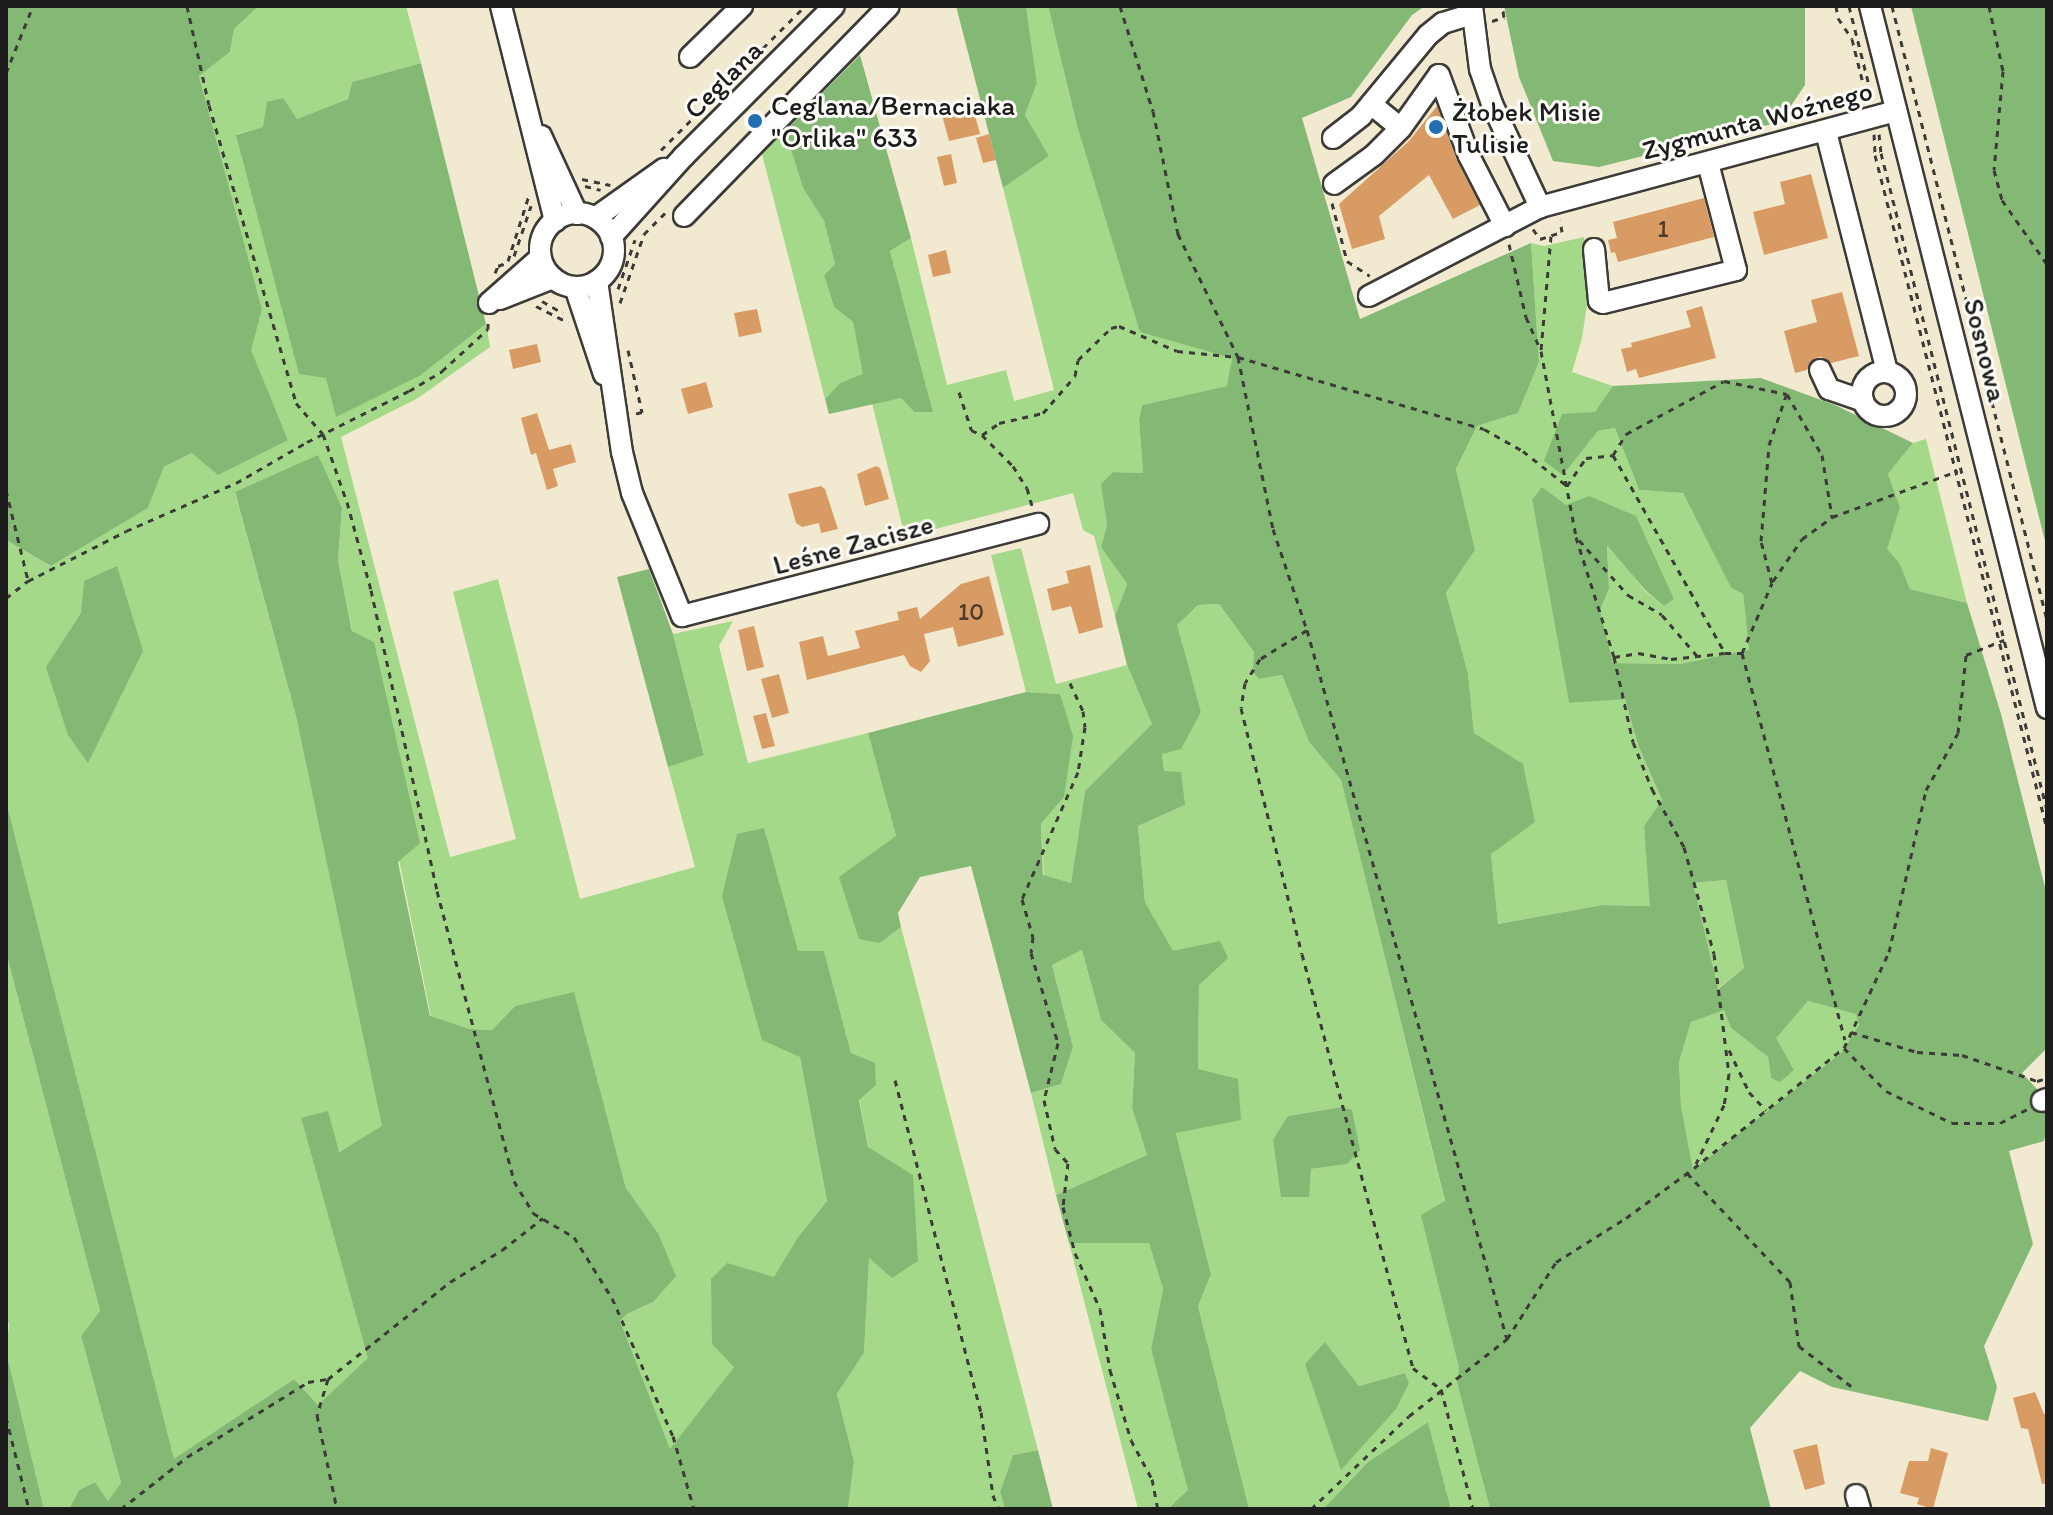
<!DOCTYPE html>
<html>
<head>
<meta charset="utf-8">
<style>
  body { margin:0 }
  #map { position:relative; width:2053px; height:1515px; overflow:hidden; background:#f1ead1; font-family:Itim,sans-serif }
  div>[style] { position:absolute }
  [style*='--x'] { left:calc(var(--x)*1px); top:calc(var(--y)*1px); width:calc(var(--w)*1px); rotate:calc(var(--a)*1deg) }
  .green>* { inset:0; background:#a4d989 }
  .forest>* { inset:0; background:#83b975 }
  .building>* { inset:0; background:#d89b64 }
  .path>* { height:3px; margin-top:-1.5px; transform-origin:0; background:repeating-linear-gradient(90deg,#3c3b37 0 6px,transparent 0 12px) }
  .roads { filter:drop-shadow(2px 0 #3c3b37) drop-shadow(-2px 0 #3c3b37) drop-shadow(0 2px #3c3b37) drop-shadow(0 -2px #3c3b37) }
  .minor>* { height:20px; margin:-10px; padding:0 10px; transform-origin:10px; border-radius:10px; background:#fff }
  .minor>.ring { margin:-10px; padding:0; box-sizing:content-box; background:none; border:20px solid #fff; border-radius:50% }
  .dots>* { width:22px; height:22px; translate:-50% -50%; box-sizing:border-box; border:4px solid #fdfcf7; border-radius:50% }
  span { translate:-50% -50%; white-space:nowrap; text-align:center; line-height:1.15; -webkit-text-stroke:6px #fdfcf7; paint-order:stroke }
  .number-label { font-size:24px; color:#4b3c2e }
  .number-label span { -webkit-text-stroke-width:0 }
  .street-label { font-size:28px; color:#1c1c1c }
  .poi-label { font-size:28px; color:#1c1c1c }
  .left { translate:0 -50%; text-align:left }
  .frame { position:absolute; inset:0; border:8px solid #1c1c1c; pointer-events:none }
</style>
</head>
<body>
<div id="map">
  <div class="green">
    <i style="clip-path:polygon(259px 6px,406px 6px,421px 63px,352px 82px,348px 99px,297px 119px,237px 134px,421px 375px,486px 324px,490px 347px,418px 398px,341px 437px,450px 857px,516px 839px,453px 592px,498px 579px,580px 899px,695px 867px,668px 767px,704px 754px,673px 634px,733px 621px,719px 646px,748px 763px,868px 733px,896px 836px,880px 943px,901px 927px,1038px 1450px,1013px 1455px,1000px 1492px,1005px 1509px,848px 1509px,854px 1461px,837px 1394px,864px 1353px,869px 1257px,868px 1147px,851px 1053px,824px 951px,800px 1057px,827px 1201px,798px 1237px,774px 1278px,727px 1264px,734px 1367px,670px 1450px,620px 1321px,627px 1314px,653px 1302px,658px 1233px,626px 1188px,574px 993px,515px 1006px,492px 1030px,470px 1029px,431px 1017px,338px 560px,342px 508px,235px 493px,296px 716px,383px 1127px,338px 1152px,301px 1118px,369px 1358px,318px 1405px,294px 1379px,174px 1460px,6px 801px,6px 540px,51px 566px,148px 508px,164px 467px,192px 453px,288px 440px,250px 349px,262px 309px,199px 76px,230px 52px,234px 29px)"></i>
    <i style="clip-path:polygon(1026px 6px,1048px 6px,1076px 123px,1232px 358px,1228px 386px,1142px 405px,1139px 420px,1143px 473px,1113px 472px,1102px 484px,1107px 524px,1101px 547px,1127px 584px,1115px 616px,1094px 536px,1083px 530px,1073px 493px,905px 537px,872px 403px,901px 398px,914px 412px,933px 412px,890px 251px,911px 238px,947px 385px,1006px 370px,1014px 401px,1054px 390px,1003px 188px,1049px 156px,1025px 115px,1037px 83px)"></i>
    <i style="clip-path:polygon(785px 131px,803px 188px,824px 221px,835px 264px,824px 275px,834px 307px,853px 322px,864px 375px,840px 383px,825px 399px,762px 154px)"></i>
    <i style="clip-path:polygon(1584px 237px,1589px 291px,1582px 338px,1572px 372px,1613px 386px,1563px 475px,1598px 431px,1615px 428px,1639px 490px,1683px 493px,1731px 588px,1743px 594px,1749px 651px,1680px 664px,1613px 663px,1600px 610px,1609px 589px,1607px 543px,1645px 591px,1663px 605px,1674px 599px,1566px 505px,1532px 500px,1569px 703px,1625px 698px,1638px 745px,1662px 800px,1644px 826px,1651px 906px,1602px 905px,1498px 924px,1491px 854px,1522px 764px,1474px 733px,1468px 673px,1446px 593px,1475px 550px,1456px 469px,1477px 426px,1518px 413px,1539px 362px,1531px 243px,1544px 246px)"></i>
    <i style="clip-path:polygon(1926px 439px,1967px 603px,1910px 589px,1900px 564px,1886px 549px,1900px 507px,1888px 474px,1913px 443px)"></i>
    <i style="clip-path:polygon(1021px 548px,1056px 684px,1127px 665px,1152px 724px,1085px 791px,1071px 883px,1044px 876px,1041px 824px,1064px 797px,1060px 694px,1026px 692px,991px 555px)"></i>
    <i style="clip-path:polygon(evenodd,1219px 604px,1254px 652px,1259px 679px,1282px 675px,1309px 742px,1341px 780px,1445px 1202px,1422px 1215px,1459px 1368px,1457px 1383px,1490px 1509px,1451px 1509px,1428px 1422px,1368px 1462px,1323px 1509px,1249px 1509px,1198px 1306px,1211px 1273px,1176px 1133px,1198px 1069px,1199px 984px,1219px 942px,1173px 952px,1145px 902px,1138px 826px,1185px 805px,1164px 771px,1162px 754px,1201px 712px,1176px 625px,1198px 605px,1219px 604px,1341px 1107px,1347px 1164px,1311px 1169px,1273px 1139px,1288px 1116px,1341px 1107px,1219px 604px,1325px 1342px,1359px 1386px,1405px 1373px,1409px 1383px,1341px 1469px,1325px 1342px)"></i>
    <i style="clip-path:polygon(1726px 880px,1744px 968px,1717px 989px,1693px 883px)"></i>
    <i style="clip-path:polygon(1082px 950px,1101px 1020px,1135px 1053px,1132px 1108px,1147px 1155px,1056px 1195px,1031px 1093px,1061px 1084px,1073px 1047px,1052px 965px)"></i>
    <i style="clip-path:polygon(6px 952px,100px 1311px,81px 1336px,121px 1483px,108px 1502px,95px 1482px,79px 1490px,69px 1509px,44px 1509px,6px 1351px,9px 1325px,6px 1315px)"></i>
    <i style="clip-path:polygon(1808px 1001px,1857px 1014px,1859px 1025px,1841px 1053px,1693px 1171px,1681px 1106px,1679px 1062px,1691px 1022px,1724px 1009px,1731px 1028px,1768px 1057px,1771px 1078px,1794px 1070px,1775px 1038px)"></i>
    <i style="clip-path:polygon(1149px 1242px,1163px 1289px,1151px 1349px,1189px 1490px,1168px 1509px,1138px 1509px,1069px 1243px)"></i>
  </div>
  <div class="forest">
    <i style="clip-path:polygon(6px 6px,259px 6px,234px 29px,230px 52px,199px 76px,262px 309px,251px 350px,288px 440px,218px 475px,192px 453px,164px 467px,148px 508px,51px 566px,6px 540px)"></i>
    <i style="clip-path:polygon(956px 6px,1026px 6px,1037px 83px,1025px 115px,1049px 156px,1003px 188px)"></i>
    <i style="clip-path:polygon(evenodd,1048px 6px,1425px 6px,1412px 15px,1351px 97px,1302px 118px,1360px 319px,1531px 243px,1539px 362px,1518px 413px,1477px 426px,1456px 469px,1475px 550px,1446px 593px,1468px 673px,1474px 733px,1523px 764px,1535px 822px,1491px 854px,1498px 924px,1602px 905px,1650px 906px,1644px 826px,1662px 800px,1638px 745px,1625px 699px,1569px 703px,1532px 500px,1542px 487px,1566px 505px,1589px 496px,1636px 516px,1674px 599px,1664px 606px,1645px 590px,1607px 545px,1609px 589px,1600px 610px,1613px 663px,1680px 664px,1749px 650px,1743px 594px,1731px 588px,1683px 493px,1639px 490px,1615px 428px,1598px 431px,1563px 475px,1544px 461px,1562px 414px,1595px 412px,1613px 386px,1761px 378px,1835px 405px,1913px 443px,1888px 474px,1900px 507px,1887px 549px,1900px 564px,1910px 589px,1967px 603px,2001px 714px,2047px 895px,2047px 1048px,2022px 1073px,2047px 1100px,2047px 1127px,2044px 1141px,2009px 1151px,2033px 1244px,1984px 1346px,1997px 1387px,1988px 1421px,1832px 1387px,1800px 1371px,1750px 1428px,1771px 1509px,1490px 1509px,1457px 1383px,1459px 1368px,1421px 1215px,1445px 1201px,1341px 780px,1309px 742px,1282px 675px,1259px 679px,1253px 672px,1254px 652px,1219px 604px,1198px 605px,1177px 625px,1201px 712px,1181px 749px,1162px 754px,1164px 771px,1181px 772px,1185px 805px,1138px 826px,1145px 902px,1173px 951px,1220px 941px,1228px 958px,1199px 985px,1198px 1069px,1238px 1079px,1241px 1120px,1176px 1133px,1211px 1274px,1198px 1306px,1249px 1509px,1168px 1509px,1188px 1490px,1151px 1349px,1163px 1289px,1149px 1243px,1069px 1243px,1056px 1195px,1147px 1155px,1132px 1108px,1135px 1053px,1101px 1020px,1082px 950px,1052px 965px,1073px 1047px,1061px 1084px,1031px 1093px,971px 866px,920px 877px,898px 913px,901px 927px,880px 943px,859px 939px,839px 877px,896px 836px,868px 733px,1026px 692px,1060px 694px,1073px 736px,1064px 797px,1041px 824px,1043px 875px,1071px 883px,1085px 791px,1152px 724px,1127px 665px,1115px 616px,1127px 584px,1101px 547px,1107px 524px,1101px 484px,1113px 472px,1143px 473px,1139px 420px,1142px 405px,1227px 386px,1232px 358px,1140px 332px,1076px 122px,1048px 6px,1726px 880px,1744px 968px,1718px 989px,1693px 883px,1726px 880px,1048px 6px,1808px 1001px,1856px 1014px,1859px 1025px,1841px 1053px,1693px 1170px,1681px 1106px,1679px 1062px,1691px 1022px,1724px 1010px,1731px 1028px,1768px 1057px,1771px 1078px,1780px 1082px,1794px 1070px,1776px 1038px,1808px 1001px)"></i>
    <i style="clip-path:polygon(1504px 6px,1805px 6px,1805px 85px,1780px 122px,1599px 167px,1553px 161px,1519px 77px)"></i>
    <i style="clip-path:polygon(1911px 6px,2047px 6px,2047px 549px)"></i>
    <i style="clip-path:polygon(860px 55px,911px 238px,890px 251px,933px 412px,914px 412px,901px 398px,829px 414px,825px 399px,840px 383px,863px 374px,853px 322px,834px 307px,824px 275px,835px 264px,824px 221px,803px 188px,785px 131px)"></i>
    <i style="clip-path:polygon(421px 63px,486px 324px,421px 375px,336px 417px,326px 378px,299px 374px,236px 135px,263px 127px,267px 102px,283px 98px,297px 119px,348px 99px,352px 82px)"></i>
    <i style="clip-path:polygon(318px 455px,342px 508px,338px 560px,352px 631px,374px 642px,420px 843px,398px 862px,430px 1016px,470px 1029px,492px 1030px,515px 1006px,574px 992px,626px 1188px,658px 1233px,676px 1276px,653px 1302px,627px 1314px,620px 1321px,670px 1449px,734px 1367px,712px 1344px,711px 1279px,727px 1263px,774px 1277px,798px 1237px,827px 1201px,800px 1057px,762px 1040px,722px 896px,737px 834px,764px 828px,798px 951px,824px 951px,851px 1053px,875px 1063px,876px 1085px,859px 1100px,868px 1147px,913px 1175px,918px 1261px,892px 1278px,869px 1258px,864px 1353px,837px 1394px,854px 1461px,848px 1509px,69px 1509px,79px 1490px,95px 1482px,108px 1501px,121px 1483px,81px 1336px,100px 1311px,6px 952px,6px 801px,174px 1459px,294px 1379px,318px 1405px,368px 1358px,301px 1118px,328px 1111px,339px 1152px,382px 1126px,296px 716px,235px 492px)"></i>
    <i style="clip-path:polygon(117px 566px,143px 651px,88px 763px,68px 735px,46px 667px,81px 613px,84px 581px)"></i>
    <i style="clip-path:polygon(649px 569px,673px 634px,704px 755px,668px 767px,617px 577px)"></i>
    <i style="clip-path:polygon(1341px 1107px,1352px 1110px,1360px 1150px,1347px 1164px,1311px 1169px,1309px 1197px,1281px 1197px,1273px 1139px,1288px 1116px)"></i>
    <i style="clip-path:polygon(1325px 1342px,1359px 1386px,1405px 1373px,1409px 1383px,1396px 1409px,1341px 1470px,1305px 1364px)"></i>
    <i style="clip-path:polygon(6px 1351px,44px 1509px,6px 1509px)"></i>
    <i style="clip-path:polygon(1428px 1422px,1451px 1509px,1323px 1509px,1368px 1462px)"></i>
    <i style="clip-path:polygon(1038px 1450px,1053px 1509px,1005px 1509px,1000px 1492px,1013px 1455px)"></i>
  </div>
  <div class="building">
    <i style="clip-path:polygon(1437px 106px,1457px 161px,1480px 205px,1453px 219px,1429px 175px,1379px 216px,1385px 239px,1352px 249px,1339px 204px,1409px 141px)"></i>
    <i style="clip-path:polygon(973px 108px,980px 134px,949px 141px,942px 115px)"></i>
    <i style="clip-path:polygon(989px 134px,996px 160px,983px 163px,976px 138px)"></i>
    <i style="clip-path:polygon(951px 154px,957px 183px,944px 186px,937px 157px)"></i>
    <i style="clip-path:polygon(1811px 174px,1828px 238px,1764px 255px,1753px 212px,1785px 204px,1780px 182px)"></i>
    <i style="clip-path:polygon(1704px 198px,1714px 237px,1618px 262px,1615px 252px,1611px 253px,1608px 240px,1617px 238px,1613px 222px)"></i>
    <i style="clip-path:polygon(946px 250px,951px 273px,933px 277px,928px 255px)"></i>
    <i style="clip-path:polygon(1842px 292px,1859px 356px,1831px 363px,1822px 357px,1815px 358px,1807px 370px,1795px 373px,1784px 331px,1817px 322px,1811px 300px)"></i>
    <i style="clip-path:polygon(1702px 306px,1716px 358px,1639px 378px,1636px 369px,1627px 372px,1621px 349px,1632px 347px,1631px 343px,1691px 327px,1686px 311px)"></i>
    <i style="clip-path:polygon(757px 309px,762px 332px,739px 337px,734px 313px)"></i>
    <i style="clip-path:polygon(537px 344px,541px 362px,513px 369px,509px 350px)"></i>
    <i style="clip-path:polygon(706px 382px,713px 407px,688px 414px,681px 389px)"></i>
    <i style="clip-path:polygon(537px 413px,549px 450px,571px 444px,576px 462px,553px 469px,558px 486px,547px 490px,536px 453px,531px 455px,521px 418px)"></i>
    <i style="clip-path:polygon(876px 466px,880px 468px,889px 499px,865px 506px,857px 474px)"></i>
    <i style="clip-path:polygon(821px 486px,825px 489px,838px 529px,821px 533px,819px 523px,802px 527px,796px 523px,788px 494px)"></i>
    <i style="clip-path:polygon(1090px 565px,1103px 627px,1079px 634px,1071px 606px,1052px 611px,1047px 589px,1069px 583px,1066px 571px)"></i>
    <i style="clip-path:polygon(989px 576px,1004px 635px,958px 647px,953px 627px,924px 634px,930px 661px,921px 672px,910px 666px,904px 655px,807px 680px,799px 642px,823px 636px,828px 656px,860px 648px,855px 631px,899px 620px,897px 612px,917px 607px,920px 619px,961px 584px)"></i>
    <i style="clip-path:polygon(754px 626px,764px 667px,747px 671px,738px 630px)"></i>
    <i style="clip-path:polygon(779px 674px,789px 713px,772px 718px,761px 679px)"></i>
    <i style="clip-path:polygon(766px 713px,775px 746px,762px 749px,753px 716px)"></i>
    <i style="clip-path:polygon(2035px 1392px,2044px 1414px,2047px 1414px,2047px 1483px,2042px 1484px,2028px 1429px,2021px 1428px,2013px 1398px)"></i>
    <i style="clip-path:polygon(1817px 1444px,1825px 1484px,1805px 1490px,1793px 1450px)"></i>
    <i style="clip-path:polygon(1931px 1448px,1948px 1453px,1933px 1509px,1917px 1504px,1919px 1498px,1900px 1493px,1909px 1461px,1928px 1461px)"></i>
  </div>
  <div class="path">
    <i style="--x:187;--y:6;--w:101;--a:77.5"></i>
    <i style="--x:209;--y:105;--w:310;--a:73.7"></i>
    <i style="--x:296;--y:403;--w:41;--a:48.9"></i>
    <i style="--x:323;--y:434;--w:72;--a:70.6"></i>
    <i style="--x:347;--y:502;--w:91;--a:74.7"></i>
    <i style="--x:371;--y:590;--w:308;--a:77.6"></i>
    <i style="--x:437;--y:891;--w:300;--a:75.1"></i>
    <i style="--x:514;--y:1181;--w:37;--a:59"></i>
    <i style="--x:533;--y:1213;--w:48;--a:30.3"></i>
    <i style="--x:574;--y:1237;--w:72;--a:58.1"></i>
    <i style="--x:612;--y:1298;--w:151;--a:66.2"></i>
    <i style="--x:673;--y:1436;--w:76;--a:74"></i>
    <i style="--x:1120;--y:6;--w:110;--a:72.6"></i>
    <i style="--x:1153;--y:111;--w:126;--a:78.5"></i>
    <i style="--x:1178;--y:234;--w:137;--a:64"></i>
    <i style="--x:1238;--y:357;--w:256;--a:16.3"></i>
    <i style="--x:1484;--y:429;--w:45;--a:29.4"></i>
    <i style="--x:1523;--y:451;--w:55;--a:38.3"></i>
    <i style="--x:1836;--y:6;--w:12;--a:81"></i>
    <i style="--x:1838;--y:18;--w:25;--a:56"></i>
    <i style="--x:1852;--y:39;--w:62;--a:76"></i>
    <i style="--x:1849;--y:6;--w:94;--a:75.8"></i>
    <i style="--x:1892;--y:6;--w:633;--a:75.83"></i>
    <i style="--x:1989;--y:6;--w:66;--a:77.8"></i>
    <i style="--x:2003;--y:71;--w:99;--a:95.2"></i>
    <i style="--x:1994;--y:170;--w:31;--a:75"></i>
    <i style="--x:2002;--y:200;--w:78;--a:54.9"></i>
    <i style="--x:1492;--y:21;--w:13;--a:-18"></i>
    <i style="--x:1504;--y:17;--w:11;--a:-100"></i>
    <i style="--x:6;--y:73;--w:72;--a:-68.1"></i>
    <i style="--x:1813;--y:116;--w:11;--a:-100"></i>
    <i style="--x:1811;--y:105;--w:22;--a:-13"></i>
    <i style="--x:1832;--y:100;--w:8;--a:76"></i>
    <i style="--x:1874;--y:134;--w:21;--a:87"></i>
    <i style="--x:1875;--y:155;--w:696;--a:75.68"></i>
    <i style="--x:1879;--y:134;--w:19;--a:84"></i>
    <i style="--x:1881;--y:153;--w:678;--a:75.82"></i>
    <i style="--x:661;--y:150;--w:204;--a:-45"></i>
    <i style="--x:582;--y:179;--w:29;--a:12"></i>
    <i style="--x:585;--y:186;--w:16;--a:14"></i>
    <i style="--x:1332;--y:203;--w:60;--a:75.5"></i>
    <i style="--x:1347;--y:261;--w:27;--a:33"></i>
    <i style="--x:1533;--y:229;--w:12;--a:55"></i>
    <i style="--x:1540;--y:239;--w:23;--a:-18"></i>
    <i style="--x:1562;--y:232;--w:12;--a:-99"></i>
    <i style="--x:1551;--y:236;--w:115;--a:95"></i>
    <i style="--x:1541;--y:351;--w:189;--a:79.3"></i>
    <i style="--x:1576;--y:537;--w:126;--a:72.4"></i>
    <i style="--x:1614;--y:657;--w:87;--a:77.4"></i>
    <i style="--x:1633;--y:742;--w:51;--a:68"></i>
    <i style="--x:1652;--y:789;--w:66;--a:61.1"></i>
    <i style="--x:1684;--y:847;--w:111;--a:74.3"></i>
    <i style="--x:1714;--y:954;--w:121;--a:82.9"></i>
    <i style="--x:1729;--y:1074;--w:31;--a:99"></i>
    <i style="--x:1724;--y:1105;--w:65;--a:115.4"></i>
    <i style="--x:1509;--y:244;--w:75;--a:76.9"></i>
    <i style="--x:1526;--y:317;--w:34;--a:66"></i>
    <i style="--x:514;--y:256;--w:53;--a:-71.2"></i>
    <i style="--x:508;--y:261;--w:69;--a:-72.3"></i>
    <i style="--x:495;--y:273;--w:8;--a:-67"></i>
    <i style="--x:498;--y:266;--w:9;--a:-21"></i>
    <i style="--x:618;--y:289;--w:52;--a:-70.9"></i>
    <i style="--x:542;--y:301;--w:24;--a:30"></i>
    <i style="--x:620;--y:303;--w:73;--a:-70.8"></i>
    <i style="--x:644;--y:234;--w:31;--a:-45"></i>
    <i style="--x:536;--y:306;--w:36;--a:27"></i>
    <i style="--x:628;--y:350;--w:64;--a:77.3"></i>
    <i style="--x:642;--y:412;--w:8;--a:166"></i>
    <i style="--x:959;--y:392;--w:40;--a:72"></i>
    <i style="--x:971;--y:430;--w:12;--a:24"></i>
    <i style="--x:982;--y:435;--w:21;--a:-35"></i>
    <i style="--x:999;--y:423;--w:45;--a:-12.8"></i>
    <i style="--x:1043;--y:413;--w:49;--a:-49.1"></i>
    <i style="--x:1075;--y:376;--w:16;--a:-79"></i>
    <i style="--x:1078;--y:360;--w:46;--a:-44.1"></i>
    <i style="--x:1111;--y:328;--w:8;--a:-14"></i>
    <i style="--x:1119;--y:326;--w:63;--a:23.3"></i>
    <i style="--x:1177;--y:351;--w:61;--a:5.6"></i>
    <i style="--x:1238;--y:357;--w:176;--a:78.5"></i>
    <i style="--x:1273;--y:529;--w:107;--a:71.4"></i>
    <i style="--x:1307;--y:630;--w:737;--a:74.25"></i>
    <i style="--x:982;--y:435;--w:44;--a:45"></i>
    <i style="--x:1013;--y:466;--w:26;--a:58"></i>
    <i style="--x:1027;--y:488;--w:18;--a:74"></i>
    <i style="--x:1613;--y:455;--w:227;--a:60.5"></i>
    <i style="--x:1725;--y:653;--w:17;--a:0"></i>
    <i style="--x:1742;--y:653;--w:76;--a:-66.8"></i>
    <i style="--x:1772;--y:583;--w:43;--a:-104.7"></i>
    <i style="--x:1761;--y:541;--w:96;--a:-85.2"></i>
    <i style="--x:1769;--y:445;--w:52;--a:-70.9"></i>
    <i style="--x:1567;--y:486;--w:34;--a:-56"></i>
    <i style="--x:1586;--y:458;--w:27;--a:-6"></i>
    <i style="--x:1613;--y:455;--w:25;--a:-58"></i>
    <i style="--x:1626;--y:434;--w:111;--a:-28.4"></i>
    <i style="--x:1724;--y:381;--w:64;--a:11.7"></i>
    <i style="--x:1787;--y:394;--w:70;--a:60.2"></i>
    <i style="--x:1822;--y:455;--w:63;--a:80.8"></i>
    <i style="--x:1832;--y:517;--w:134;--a:-20.1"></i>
    <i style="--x:6;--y:490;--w:93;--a:76.3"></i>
    <i style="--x:1579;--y:540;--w:74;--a:48.3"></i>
    <i style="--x:1628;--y:595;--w:39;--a:30"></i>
    <i style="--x:1662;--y:615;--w:57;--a:49.3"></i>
    <i style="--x:1773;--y:581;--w:51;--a:-55.4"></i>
    <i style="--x:1802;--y:539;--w:37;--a:-36"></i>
    <i style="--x:6;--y:598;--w:28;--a:-38"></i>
    <i style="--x:28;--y:581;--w:110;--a:-27"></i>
    <i style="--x:126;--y:531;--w:120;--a:-23.6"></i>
    <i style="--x:236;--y:483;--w:82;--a:-30"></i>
    <i style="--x:307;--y:442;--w:114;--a:-26.6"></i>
    <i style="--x:409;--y:391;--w:39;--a:-31"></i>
    <i style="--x:442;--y:371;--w:62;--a:-42.4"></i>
    <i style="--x:488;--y:329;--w:10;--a:-90"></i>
    <i style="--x:1307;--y:630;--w:55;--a:148.3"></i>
    <i style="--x:1260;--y:659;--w:28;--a:122"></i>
    <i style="--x:1245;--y:683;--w:25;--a:99"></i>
    <i style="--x:1241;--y:708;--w:253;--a:76.1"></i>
    <i style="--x:1302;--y:954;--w:429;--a:75"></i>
    <i style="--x:1413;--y:1368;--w:35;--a:37"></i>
    <i style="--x:1441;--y:1389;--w:124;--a:75.1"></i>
    <i style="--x:1742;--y:653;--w:400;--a:75.1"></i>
    <i style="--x:1614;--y:657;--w:24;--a:-9"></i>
    <i style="--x:1638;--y:653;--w:34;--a:10"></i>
    <i style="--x:1671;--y:659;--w:54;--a:-6.3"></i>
    <i style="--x:1070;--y:683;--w:31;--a:65"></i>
    <i style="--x:1083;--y:711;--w:16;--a:83"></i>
    <i style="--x:1085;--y:727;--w:46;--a:98.8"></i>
    <i style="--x:1078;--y:772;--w:139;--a:113.8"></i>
    <i style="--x:1022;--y:899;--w:40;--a:74"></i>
    <i style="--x:1033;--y:937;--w:16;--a:97"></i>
    <i style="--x:1031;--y:953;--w:94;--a:73.3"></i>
    <i style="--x:1058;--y:1043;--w:59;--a:103.8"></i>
    <i style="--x:1044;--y:1100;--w:50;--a:77.3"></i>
    <i style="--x:1055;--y:1149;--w:19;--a:47"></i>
    <i style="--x:1068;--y:1163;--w:44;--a:96.5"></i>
    <i style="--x:1063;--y:1207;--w:48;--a:75.4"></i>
    <i style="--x:1075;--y:1253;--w:61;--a:65.9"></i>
    <i style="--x:1100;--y:1309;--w:62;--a:80.7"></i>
    <i style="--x:1110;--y:1370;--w:73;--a:73.3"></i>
    <i style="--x:1131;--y:1440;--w:44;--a:61.7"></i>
    <i style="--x:1152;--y:1479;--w:31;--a:79"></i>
    <i style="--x:1851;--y:1032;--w:69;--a:16.9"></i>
    <i style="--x:1917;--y:1052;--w:45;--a:3.8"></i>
    <i style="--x:1962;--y:1055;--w:79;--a:19.1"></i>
    <i style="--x:2037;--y:1081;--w:10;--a:-17"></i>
    <i style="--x:1844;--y:1048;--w:60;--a:45.7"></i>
    <i style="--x:1886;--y:1091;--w:73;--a:25.9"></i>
    <i style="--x:1952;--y:1123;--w:48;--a:0"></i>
    <i style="--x:2000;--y:1123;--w:30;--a:-27"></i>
    <i style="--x:1729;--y:1050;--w:47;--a:64.5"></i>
    <i style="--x:1749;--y:1092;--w:25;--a:47"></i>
    <i style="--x:895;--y:1080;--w:343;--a:75.5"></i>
    <i style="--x:981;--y:1412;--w:84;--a:81.8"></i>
    <i style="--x:993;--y:1495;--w:15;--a:70"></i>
    <i style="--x:1687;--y:1173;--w:150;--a:46.6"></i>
    <i style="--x:1790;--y:1282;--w:65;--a:82"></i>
    <i style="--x:1799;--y:1346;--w:66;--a:37.6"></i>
    <i style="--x:328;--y:1379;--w:38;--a:107"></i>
    <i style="--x:317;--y:1415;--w:96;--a:78"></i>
    <i style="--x:6;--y:1417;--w:95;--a:76"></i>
    <i style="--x:121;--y:1509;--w:84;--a:-38.2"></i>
    <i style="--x:187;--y:1457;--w:142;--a:-31.8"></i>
    <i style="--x:308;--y:1382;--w:20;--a:-9"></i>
    <i style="--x:328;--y:1379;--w:156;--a:-38.5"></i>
    <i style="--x:450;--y:1282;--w:61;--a:-31.6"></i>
    <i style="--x:502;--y:1250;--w:52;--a:-38"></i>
    <i style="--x:1311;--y:1509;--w:135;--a:-43.5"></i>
    <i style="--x:1409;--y:1416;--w:125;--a:-38.2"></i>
    <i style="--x:1507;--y:1339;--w:91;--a:-57.5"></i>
    <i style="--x:1556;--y:1262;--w:83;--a:-32.2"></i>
    <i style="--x:1626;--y:1218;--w:84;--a:-36.3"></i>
    <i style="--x:1694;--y:1168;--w:192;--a:-38.7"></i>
    <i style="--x:1844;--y:1048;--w:106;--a:-64.9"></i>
    <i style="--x:1889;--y:952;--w:166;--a:-77.1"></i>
    <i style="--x:1926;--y:790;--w:65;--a:-60.7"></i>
    <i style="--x:1958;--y:733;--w:78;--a:-84.1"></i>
    <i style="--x:1966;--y:655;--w:41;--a:-21.5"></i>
  </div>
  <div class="roads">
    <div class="minor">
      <i style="--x:501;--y:6;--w:222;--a:75.9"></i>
      <i style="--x:1472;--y:6;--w:64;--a:82.8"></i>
      <i style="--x:1480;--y:69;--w:37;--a:71"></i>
      <i style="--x:1492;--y:104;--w:114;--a:65"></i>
      <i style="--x:1870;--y:6;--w:724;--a:75.85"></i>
      <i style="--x:690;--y:57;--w:73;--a:-44.4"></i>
      <i style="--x:1371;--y:104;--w:38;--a:39"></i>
      <i style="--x:1826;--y:132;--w:248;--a:75.7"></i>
      <i style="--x:541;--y:136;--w:86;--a:65.2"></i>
      <i style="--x:1333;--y:138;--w:36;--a:-38"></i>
      <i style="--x:1361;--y:116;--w:105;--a:-50.4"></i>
      <i style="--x:1428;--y:35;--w:19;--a:-39"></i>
      <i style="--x:1443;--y:23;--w:30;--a:-17"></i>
      <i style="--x:1334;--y:184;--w:49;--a:-35.9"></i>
      <i style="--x:1374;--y:155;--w:38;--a:-45"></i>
      <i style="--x:1401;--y:128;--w:65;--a:-54.4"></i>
      <i style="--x:1439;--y:75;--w:86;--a:69.7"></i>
      <i style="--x:1469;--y:156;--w:79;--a:62.8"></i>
      <i class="ring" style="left:540px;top:213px;width:54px;height:54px"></i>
      <i style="--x:684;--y:216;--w:293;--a:-45.7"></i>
      <i style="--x:595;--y:218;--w:85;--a:-35.4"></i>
      <i style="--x:611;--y:237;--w:109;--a:-48"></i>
      <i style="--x:684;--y:156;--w:212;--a:-45"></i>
      <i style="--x:1594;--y:249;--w:52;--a:84.5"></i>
      <i style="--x:1599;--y:301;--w:4;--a:27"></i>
      <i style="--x:1603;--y:303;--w:137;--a:-13.9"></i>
      <i style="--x:1736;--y:270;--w:111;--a:-104.7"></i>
      <i style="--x:597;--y:281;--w:173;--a:81.7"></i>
      <i style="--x:622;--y:452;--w:42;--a:76.3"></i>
      <i style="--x:632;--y:493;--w:133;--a:67.9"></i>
      <i style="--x:682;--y:616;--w:368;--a:-14.5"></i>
      <i style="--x:575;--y:287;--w:92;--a:71.6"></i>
      <i style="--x:1369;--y:296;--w:193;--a:-27.5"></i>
      <i style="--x:1540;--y:207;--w:369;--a:-15.1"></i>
      <i style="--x:500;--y:299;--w:57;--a:-21.6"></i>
      <i style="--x:489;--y:303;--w:69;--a:-41.5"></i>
      <i style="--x:1820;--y:370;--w:21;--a:65"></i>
      <i style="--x:1829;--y:389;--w:36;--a:19"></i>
      <i class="ring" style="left:1862px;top:372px;width:24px;height:24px"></i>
      <i style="--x:2042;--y:1101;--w:5;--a:-22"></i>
      <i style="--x:1856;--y:1495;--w:15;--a:74"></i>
    </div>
  </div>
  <div class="dots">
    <i style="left:755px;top:121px;background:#1f6fb2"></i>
    <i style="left:1436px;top:127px;background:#1f6fb2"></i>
  </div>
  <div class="number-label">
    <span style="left:1663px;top:229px">1</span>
    <span style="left:971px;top:612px">10</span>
  </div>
  <div class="street-label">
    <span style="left:723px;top:79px;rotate:-45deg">Ceglana</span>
    <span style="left:1757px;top:120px;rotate:-15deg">Zygmunta Woźnego</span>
    <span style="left:1986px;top:350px;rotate:76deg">Sosnowa</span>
    <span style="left:853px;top:544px;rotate:-15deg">Leśne Zacisze</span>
  </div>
  <div class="poi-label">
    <span class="left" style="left:771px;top:121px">Ceglana/Bernaciaka<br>"Orlika" 633</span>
    <span class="left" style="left:1452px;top:127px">Żłobek Misie<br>Tulisie</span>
  </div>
  <div class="frame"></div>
</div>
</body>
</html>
